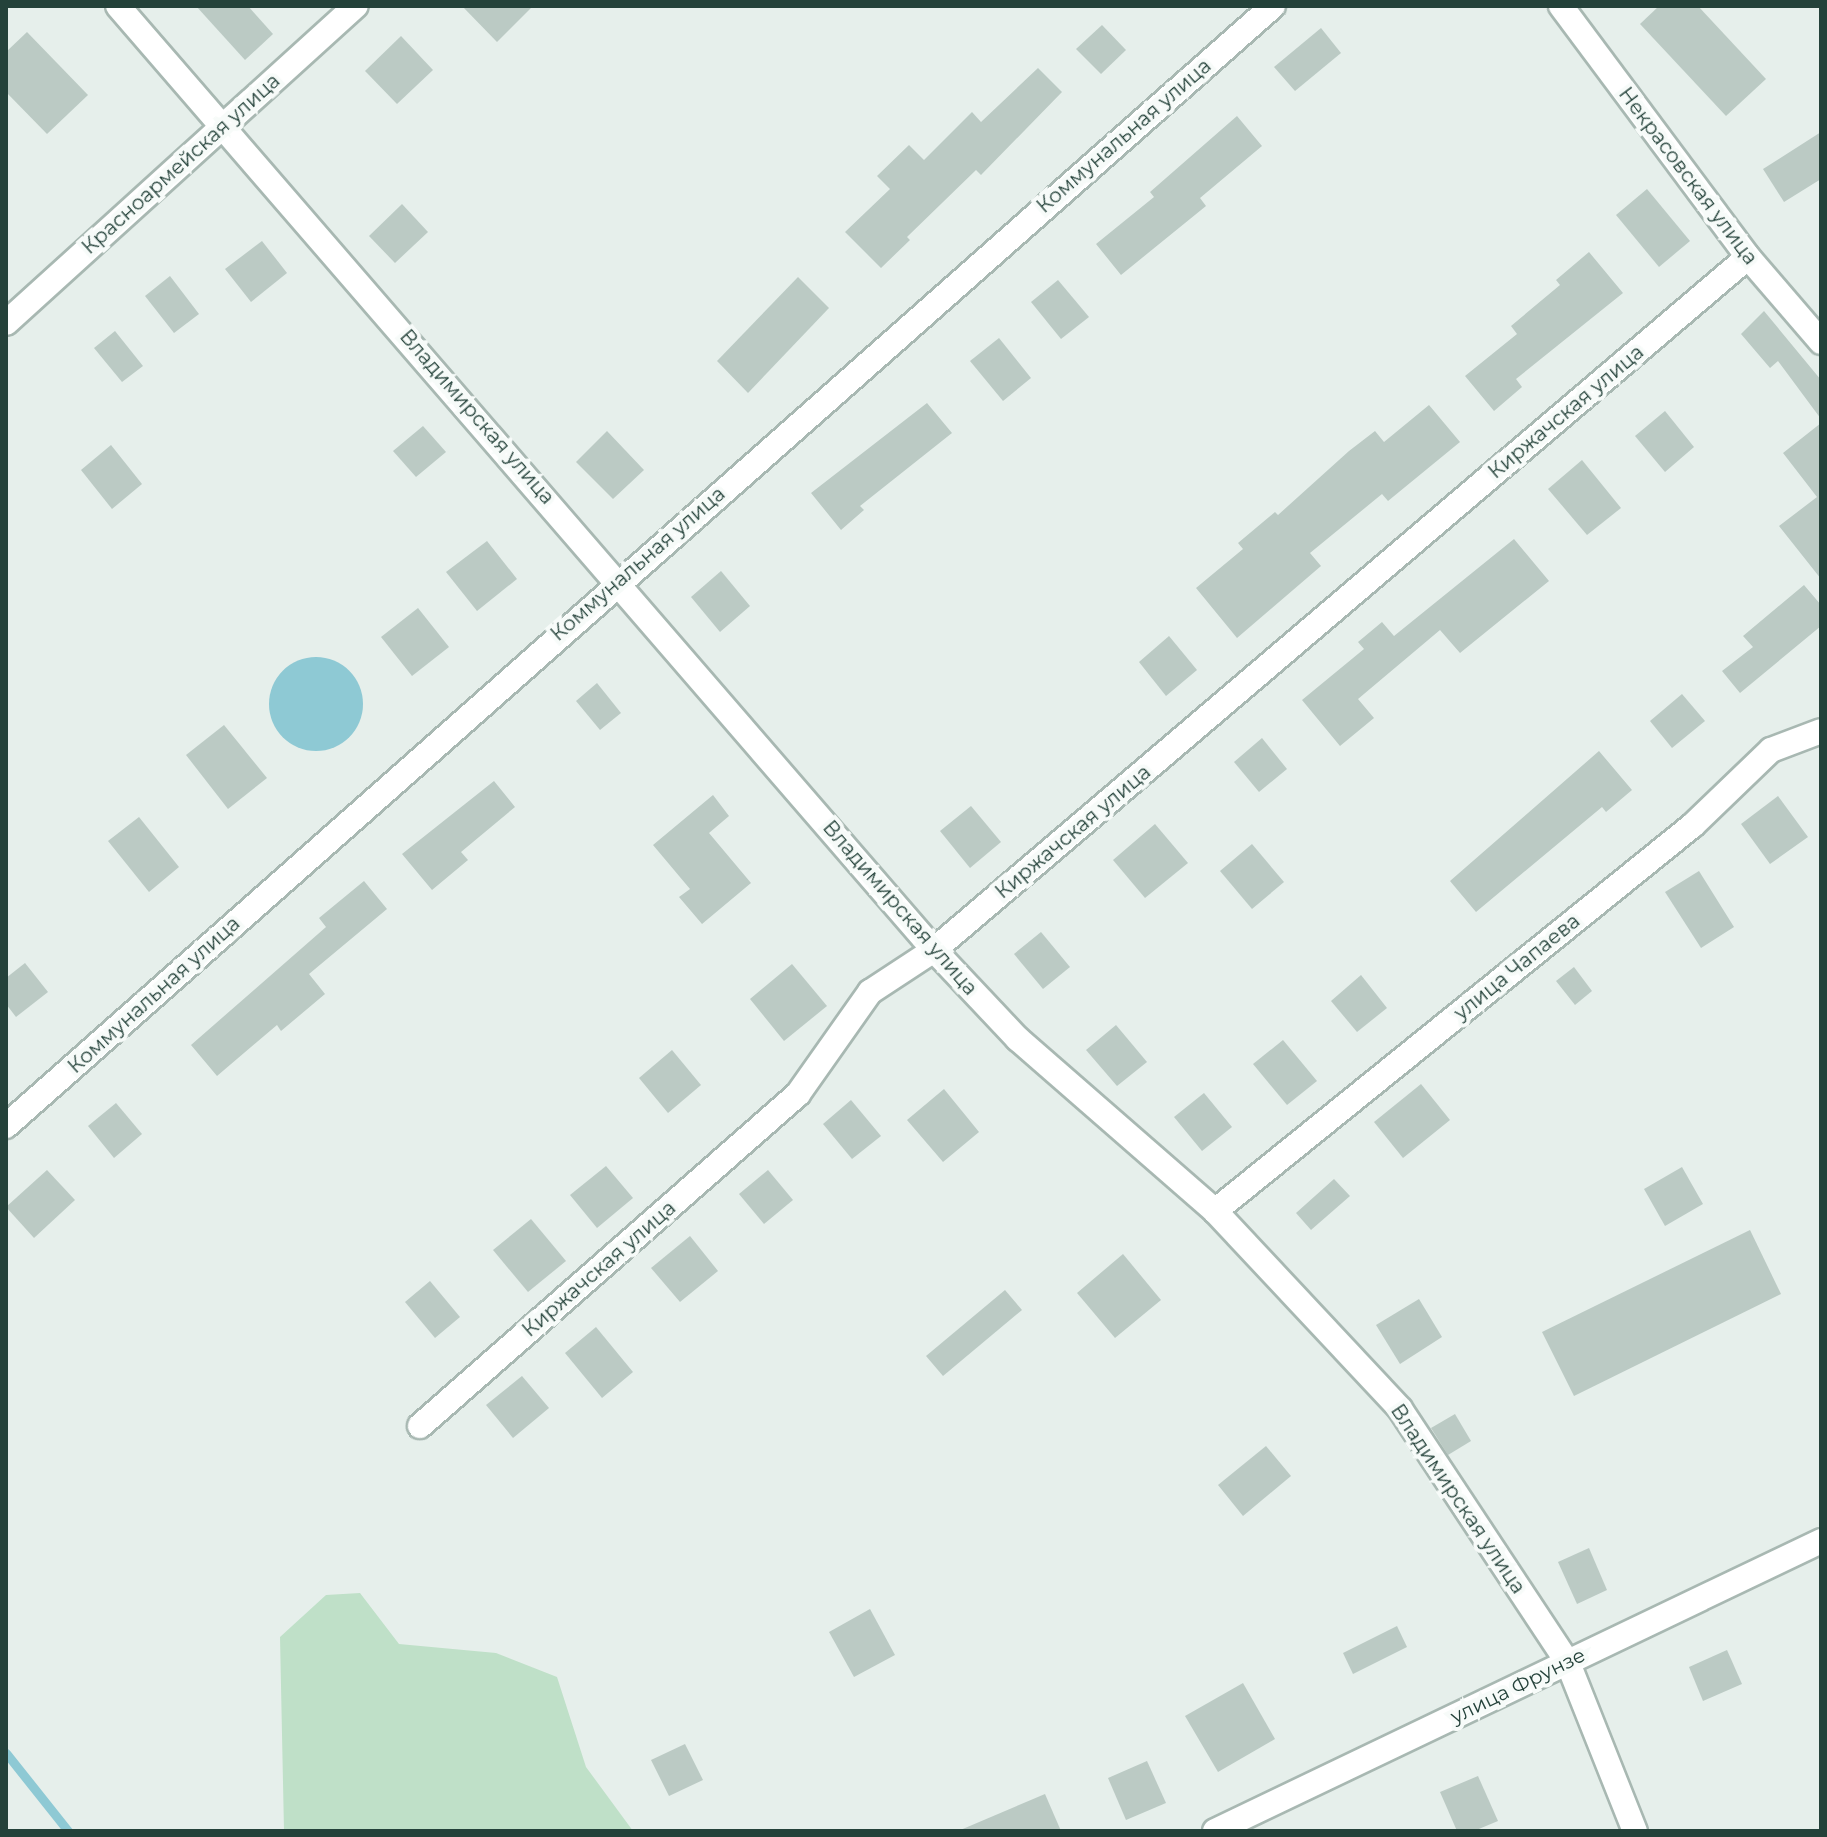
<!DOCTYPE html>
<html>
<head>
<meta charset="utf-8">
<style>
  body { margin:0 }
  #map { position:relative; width:1827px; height:1837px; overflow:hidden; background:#e6efeb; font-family:Montserrat,sans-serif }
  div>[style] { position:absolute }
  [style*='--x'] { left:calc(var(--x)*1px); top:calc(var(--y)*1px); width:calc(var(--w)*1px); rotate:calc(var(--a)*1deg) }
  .green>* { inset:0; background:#bfe0c8 }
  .water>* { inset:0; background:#8ec9d4 }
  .round { border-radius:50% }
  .stream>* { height:9px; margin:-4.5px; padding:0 4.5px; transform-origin:4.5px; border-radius:4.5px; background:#8ec9d4 }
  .building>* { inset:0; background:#bbcac4 }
  .roads { filter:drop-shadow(2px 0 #a8b8b2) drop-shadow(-2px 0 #a8b8b2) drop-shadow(0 2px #a8b8b2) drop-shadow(0 -2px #a8b8b2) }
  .minor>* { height:24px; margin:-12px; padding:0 12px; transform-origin:12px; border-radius:12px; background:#fff }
  .tertiary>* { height:24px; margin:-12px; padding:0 12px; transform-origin:12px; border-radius:12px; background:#fff }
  span { translate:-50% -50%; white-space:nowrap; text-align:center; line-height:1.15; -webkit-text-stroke:8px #f7fbf9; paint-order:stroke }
  .street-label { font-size:20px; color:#24423a }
  .frame { position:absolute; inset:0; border:8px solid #24423a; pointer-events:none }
</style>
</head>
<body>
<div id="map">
  <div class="green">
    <i style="clip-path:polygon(360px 1593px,399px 1644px,496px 1653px,557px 1677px,586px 1767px,633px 1831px,284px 1831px,280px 1637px,326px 1595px)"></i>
  </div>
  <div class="water">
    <i class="round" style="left:269px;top:657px;width:94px;height:94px"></i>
  </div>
  <div class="stream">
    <i style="--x:6;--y:1753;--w:100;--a:51.5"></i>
  </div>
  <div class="building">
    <i style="clip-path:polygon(196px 6px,248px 6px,273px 34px,245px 60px)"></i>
    <i style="clip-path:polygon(462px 6px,533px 6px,497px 42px)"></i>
    <i style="clip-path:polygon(1659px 6px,1698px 6px,1766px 79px,1726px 116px,1640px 24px)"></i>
    <i style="clip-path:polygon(1102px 25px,1126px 50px,1101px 74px,1076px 49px)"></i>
    <i style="clip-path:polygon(1321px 28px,1341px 53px,1295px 91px,1274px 67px)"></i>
    <i style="clip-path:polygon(27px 32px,88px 95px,47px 134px,6px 92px,6px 52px)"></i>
    <i style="clip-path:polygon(401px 36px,433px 70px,397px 104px,365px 71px)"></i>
    <i style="clip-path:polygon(1038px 68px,1062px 92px,981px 175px,976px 170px,907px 237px,910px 240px,881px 268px,845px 232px,890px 189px,877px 176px,909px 145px,924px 160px,972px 112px,981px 122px)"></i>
    <i style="clip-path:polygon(1237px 116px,1262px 146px,1200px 198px,1206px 206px,1121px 275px,1096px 244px,1154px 197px,1150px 192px)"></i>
    <i style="clip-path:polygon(1821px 132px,1821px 179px,1784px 202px,1763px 169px)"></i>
    <i style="clip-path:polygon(1647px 189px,1690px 241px,1659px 267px,1616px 215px)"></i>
    <i style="clip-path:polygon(402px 204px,428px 232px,395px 263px,369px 236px)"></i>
    <i style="clip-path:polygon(262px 241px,287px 273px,251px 302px,225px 269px)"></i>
    <i style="clip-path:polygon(1589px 252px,1623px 293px,1516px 379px,1522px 387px,1494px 411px,1465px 376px,1517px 334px,1511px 326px,1560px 285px,1556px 280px)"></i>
    <i style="clip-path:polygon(170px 276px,199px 314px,174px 333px,145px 296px)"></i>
    <i style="clip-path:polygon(798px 277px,829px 308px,748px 393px,717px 361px)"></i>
    <i style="clip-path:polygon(1058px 280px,1089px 317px,1061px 339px,1031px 302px)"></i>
    <i style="clip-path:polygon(1764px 311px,1821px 380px,1821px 419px,1778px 361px,1770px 368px,1741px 334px)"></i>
    <i style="clip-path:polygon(115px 331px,143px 366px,122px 382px,94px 348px)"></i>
    <i style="clip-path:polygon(999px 338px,1031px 378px,1003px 401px,970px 361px)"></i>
    <i style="clip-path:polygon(927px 403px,952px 433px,860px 506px,864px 510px,841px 530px,811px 493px)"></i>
    <i style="clip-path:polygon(1429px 405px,1460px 442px,1388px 501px,1382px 494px,1310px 553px,1321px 566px,1237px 638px,1196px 588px,1243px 549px,1238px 543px,1275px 512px,1278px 515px,1349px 451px,1375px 431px,1384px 442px)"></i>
    <i style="clip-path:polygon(1665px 411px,1694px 447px,1665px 472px,1635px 436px)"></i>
    <i style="clip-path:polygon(1821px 423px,1821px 579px,1779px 526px,1817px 497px,1783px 453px)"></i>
    <i style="clip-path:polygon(423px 426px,446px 452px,416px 477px,393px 451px)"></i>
    <i style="clip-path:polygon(607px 431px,644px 470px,613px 499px,576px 462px)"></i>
    <i style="clip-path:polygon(111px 445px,142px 484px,112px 509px,81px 470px)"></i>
    <i style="clip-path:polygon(1582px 460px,1621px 508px,1587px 535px,1548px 489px)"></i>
    <i style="clip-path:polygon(1514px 539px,1549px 581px,1460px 653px,1440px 630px,1358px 699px,1374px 718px,1340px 746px,1302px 700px,1364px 649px,1358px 642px,1382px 622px,1394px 636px)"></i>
    <i style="clip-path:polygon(487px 541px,517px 579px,477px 611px,446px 572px)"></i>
    <i style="clip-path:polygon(721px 571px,750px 606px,720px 632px,691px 597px)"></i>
    <i style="clip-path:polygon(1804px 585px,1821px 605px,1821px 626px,1740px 693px,1722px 671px,1753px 647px,1743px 636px)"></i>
    <i style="clip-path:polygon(418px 608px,449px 647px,412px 676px,381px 637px)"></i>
    <i style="clip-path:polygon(1169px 636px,1197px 670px,1166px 696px,1139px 662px)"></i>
    <i style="clip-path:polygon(597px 683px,621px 713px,600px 730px,576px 701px)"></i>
    <i style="clip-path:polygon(1682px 694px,1705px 721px,1672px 748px,1650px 721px)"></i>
    <i style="clip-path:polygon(224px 725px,267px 778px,228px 809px,186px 755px)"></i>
    <i style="clip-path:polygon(1262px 738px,1287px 769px,1259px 792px,1234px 762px)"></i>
    <i style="clip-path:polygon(1599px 751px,1632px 790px,1606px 812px,1602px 807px,1476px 912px,1450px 881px)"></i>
    <i style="clip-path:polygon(494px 781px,515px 807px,461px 852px,468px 860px,432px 890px,402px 854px)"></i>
    <i style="clip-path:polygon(713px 795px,729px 816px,709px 833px,751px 883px,702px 924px,679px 897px,690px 889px,653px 845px)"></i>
    <i style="clip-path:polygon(1778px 796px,1808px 837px,1770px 864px,1741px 824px)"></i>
    <i style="clip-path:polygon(971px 806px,1001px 842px,970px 868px,940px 831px)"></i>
    <i style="clip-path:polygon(139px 817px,179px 867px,149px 892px,108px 841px)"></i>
    <i style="clip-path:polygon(1155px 824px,1188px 863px,1145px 898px,1113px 860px)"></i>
    <i style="clip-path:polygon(1252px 844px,1284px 882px,1252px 909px,1220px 871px)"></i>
    <i style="clip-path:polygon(1699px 871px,1734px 927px,1701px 948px,1665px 892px)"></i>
    <i style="clip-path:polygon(364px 881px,387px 909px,309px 974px,325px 994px,281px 1031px,277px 1025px,217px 1076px,191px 1045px,326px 927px,319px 918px)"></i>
    <i style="clip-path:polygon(1041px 932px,1070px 967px,1043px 989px,1014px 954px)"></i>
    <i style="clip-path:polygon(25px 963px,48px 992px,16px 1017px,6px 1004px,6px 978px)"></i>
    <i style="clip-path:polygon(792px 964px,827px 1006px,784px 1041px,750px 999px)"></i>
    <i style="clip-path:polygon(1574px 967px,1592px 991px,1575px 1005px,1556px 981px)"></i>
    <i style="clip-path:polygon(1361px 975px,1387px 1008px,1357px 1032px,1331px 1001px)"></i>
    <i style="clip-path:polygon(1116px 1025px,1147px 1062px,1117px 1086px,1086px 1050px)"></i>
    <i style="clip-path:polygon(1283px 1040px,1317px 1081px,1287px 1105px,1253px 1064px)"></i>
    <i style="clip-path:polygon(672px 1050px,701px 1085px,668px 1113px,639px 1078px)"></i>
    <i style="clip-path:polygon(1421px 1084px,1450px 1120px,1403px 1158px,1374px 1122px)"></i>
    <i style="clip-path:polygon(944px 1089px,979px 1132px,943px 1162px,907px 1120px)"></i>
    <i style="clip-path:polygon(1204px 1093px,1232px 1127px,1202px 1151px,1174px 1117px)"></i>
    <i style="clip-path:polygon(851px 1100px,881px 1136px,852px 1159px,823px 1124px)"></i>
    <i style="clip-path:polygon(116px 1103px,142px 1134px,114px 1158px,88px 1126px)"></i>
    <i style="clip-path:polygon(606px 1166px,633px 1198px,597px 1228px,570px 1195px)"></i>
    <i style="clip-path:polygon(1682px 1167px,1703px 1204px,1665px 1226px,1644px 1189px)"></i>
    <i style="clip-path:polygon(47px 1170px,75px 1200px,34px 1238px,6px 1207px)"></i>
    <i style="clip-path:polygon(768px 1170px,793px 1200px,764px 1224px,739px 1194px)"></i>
    <i style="clip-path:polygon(1334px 1179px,1350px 1196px,1311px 1230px,1296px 1213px)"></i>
    <i style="clip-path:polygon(531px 1219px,566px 1261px,528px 1292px,493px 1250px)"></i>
    <i style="clip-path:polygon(1750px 1230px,1781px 1294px,1574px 1396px,1542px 1332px)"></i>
    <i style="clip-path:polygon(690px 1236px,718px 1271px,680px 1302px,651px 1268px)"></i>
    <i style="clip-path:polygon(1123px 1254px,1161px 1300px,1115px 1338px,1077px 1293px)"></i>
    <i style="clip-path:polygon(430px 1281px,460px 1317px,435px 1338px,405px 1302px)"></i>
    <i style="clip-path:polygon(1005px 1290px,1022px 1310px,943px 1376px,926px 1356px)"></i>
    <i style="clip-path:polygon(1419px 1299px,1442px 1337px,1400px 1364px,1376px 1325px)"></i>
    <i style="clip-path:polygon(596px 1327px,633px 1372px,602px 1398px,565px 1353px)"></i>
    <i style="clip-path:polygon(522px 1376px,549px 1408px,513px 1438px,486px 1405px)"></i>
    <i style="clip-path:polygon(1455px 1414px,1471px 1441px,1448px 1455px,1431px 1428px)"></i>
    <i style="clip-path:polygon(1266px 1446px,1291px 1476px,1243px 1516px,1218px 1485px)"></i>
    <i style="clip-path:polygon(1589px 1548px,1607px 1590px,1577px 1604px,1558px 1562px)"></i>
    <i style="clip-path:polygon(870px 1609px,895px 1655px,854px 1677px,829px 1632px)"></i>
    <i style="clip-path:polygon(1397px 1626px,1407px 1647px,1353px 1674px,1343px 1653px)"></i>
    <i style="clip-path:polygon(1727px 1650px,1742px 1684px,1703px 1701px,1689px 1667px)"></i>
    <i style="clip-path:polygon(1243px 1683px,1275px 1739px,1218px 1772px,1185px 1716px)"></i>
    <i style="clip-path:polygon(685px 1744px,703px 1780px,669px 1796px,651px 1760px)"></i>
    <i style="clip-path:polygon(1147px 1761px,1166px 1803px,1126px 1820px,1108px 1778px)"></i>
    <i style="clip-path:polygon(1478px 1776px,1498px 1821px,1474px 1831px,1457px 1831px,1440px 1792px)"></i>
    <i style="clip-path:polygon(1045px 1794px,1061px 1831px,958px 1831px)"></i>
  </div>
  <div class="roads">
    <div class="minor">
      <i style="--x:118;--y:6;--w:1248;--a:49.16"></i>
      <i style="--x:934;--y:950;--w:122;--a:46.7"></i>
      <i style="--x:1018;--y:1039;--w:262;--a:41.1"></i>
      <i style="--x:1215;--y:1211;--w:271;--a:46.9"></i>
      <i style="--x:1400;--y:1409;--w:305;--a:56.5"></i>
      <i style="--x:1568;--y:1663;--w:181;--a:68.3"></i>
      <i style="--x:6;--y:323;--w:472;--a:-42.2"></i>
      <i style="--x:6;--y:1126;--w:1691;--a:-41.48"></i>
      <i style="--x:1215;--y:1211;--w:614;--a:-38.92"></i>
      <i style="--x:1693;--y:825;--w:108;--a:-43.9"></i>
      <i style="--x:1771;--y:750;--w:53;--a:-20.8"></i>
      <i style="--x:420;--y:1426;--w:503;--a:-41.29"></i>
      <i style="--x:798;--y:1094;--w:125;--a:-54.8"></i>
      <i style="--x:870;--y:992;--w:77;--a:-33.3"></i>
      <i style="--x:934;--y:950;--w:1069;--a:-40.41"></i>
      <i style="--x:1215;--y:1831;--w:672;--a:-25.57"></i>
    </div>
    <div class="tertiary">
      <i style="--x:1561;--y:6;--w:313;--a:53.3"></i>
      <i style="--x:1748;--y:257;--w:112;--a:49.3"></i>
    </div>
  </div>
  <div class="street-label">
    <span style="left:1124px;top:136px;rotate:-41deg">Коммунальная улица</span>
    <span style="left:181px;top:164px;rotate:-42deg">Красноармейская улица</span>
    <span style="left:1688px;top:176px;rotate:53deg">Некрасовская улица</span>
    <span style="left:1566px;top:412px;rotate:-40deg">Киржачская улица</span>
    <span style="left:477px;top:417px;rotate:49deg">Владимирская улица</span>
    <span style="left:638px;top:564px;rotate:-41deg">Коммунальная улица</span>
    <span style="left:1073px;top:832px;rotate:-40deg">Киржачская улица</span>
    <span style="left:900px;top:908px;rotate:49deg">Владимирская улица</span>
    <span style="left:1517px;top:967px;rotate:-39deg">улица Чапаева</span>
    <span style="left:154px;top:995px;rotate:-42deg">Коммунальная улица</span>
    <span style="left:599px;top:1269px;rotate:-41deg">Киржачская улица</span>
    <span style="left:1458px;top:1499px;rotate:56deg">Владимирская улица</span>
    <span style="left:1518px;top:1686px;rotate:-26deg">улица Фрунзе</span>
  </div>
  <div class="frame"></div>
</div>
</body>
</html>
